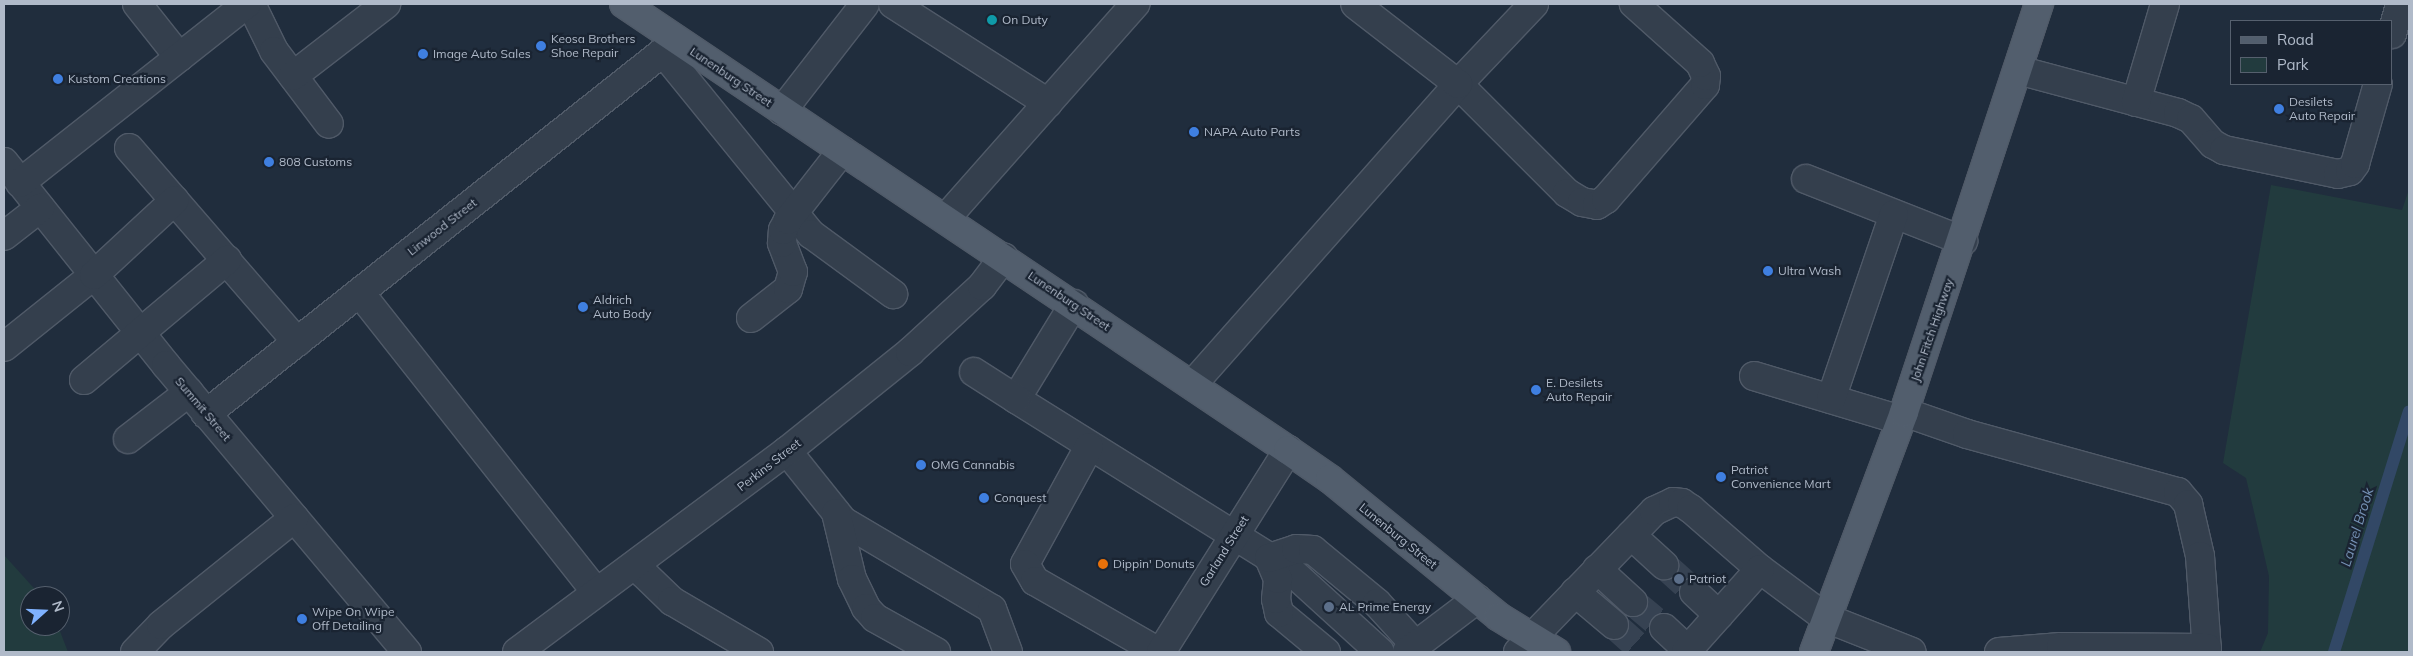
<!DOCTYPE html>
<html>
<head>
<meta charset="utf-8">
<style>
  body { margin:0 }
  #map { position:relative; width:2413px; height:656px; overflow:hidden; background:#202d3d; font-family:Mulish,sans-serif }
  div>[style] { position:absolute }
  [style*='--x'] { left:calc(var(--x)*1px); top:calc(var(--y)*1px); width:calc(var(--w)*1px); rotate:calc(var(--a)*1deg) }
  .green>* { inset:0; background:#223b3e }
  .stream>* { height:12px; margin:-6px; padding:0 6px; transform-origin:6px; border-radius:6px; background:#324866 }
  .minor-tunnel>* { height:28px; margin-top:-14px; transform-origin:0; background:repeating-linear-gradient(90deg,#364252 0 28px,transparent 0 42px) }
  .roads { filter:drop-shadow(1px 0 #505a68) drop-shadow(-1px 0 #505a68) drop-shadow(0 1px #505a68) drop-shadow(0 -1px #505a68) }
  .minor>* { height:28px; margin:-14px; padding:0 14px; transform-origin:14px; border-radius:14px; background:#343f4d }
  .major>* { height:28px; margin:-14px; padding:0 14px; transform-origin:14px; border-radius:14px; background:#525e6d }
  .dots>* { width:14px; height:14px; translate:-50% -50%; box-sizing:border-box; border:2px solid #1a2432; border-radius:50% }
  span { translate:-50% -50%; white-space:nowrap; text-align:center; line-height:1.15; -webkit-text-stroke:4.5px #1a2432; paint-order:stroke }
  .poi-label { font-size:12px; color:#b0bac9 }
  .left { translate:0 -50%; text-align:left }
  .street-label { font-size:12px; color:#b0bac9 }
  .water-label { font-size:14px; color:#7490b3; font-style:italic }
  .frame { position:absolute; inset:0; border:5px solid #b0bac9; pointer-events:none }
  .legend { position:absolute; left:2230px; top:20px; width:162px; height:65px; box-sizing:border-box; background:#1a2432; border:1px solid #56606e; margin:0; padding:6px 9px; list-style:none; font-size:15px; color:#b0bac9 }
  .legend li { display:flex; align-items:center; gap:10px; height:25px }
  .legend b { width:25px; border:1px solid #56606e }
  .north { position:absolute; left:20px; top:586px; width:50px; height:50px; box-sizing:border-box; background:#1a2432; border:1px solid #56606e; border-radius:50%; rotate:70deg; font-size:14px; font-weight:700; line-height:20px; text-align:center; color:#b0bac9 }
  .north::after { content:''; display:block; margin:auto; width:18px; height:22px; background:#7fb2ff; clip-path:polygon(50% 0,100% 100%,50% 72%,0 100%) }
</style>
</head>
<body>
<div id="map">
  <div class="green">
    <i style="clip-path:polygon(2271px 185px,2402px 210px,2409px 189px,2409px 652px,2260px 652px,2268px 633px,2269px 576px,2246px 478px,2223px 463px)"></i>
    <i style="clip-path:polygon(4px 555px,41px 596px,30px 596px,30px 626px,58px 626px,68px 652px,4px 652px)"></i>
  </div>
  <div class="stream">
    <i style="--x:2334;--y:652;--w:252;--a:-72.7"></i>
  </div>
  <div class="minor-tunnel">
    <i style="--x:1664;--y:565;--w:40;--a:42"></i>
    <i style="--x:1633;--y:602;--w:40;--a:40"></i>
    <i style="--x:1614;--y:625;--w:40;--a:42"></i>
  </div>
  <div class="roads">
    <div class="minor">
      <i style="--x:137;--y:4;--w:68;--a:51.6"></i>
      <i style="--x:251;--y:4;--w:52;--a:63.9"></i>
      <i style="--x:274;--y:51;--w:91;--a:53"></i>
      <i style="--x:893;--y:4;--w:184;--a:32.6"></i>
      <i style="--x:1534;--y:4;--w:110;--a:133.5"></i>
      <i style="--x:1458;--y:84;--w:154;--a:45"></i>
      <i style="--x:1567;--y:193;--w:17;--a:31"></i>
      <i style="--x:1582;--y:202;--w:15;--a:11"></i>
      <i style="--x:1597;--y:205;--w:11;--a:-34"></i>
      <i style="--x:1606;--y:199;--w:151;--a:-49"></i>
      <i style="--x:1705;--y:85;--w:9;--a:-84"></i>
      <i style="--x:1706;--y:76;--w:14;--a:-115"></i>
      <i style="--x:1700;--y:63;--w:89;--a:-138.2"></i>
      <i style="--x:2392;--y:34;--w:31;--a:-75"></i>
      <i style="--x:663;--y:52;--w:235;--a:50.9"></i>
      <i style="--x:811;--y:234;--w:102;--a:36.2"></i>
      <i style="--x:2018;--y:70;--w:166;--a:15"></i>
      <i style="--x:2178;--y:113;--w:14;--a:25"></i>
      <i style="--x:2191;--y:119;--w:33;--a:49"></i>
      <i style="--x:2213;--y:144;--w:13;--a:29"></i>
      <i style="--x:2224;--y:150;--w:116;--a:11.9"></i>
      <i style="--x:2338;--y:174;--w:12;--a:-14"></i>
      <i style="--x:2350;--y:171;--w:9;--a:-54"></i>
      <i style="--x:2355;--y:164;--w:83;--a:-74"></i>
      <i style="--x:293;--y:76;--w:118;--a:-37.7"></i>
      <i style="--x:2136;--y:102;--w:102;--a:-73.5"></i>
      <i style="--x:782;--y:111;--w:135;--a:-52.2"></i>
      <i style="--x:129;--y:148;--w:257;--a:49.1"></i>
      <i style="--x:4;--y:162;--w:260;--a:51.4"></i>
      <i style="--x:166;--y:365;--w:375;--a:50"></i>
      <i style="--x:1806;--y:179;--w:169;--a:21.5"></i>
      <i style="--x:20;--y:183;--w:289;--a:-38.3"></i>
      <i style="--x:946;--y:218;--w:286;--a:-48.5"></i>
      <i style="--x:4;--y:236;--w:46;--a:-37.9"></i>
      <i style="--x:360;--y:293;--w:381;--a:51.7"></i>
      <i style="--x:1074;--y:304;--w:111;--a:121.4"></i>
      <i style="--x:1016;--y:399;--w:324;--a:32"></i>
      <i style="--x:1291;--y:571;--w:120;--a:42.3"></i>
      <i style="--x:751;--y:318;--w:47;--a:-38.1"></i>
      <i style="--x:788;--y:289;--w:18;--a:-74"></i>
      <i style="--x:793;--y:272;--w:31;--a:-111"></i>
      <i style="--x:782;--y:243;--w:13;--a:-86"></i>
      <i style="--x:783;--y:230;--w:11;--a:-63"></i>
      <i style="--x:788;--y:220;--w:88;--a:-52"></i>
      <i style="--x:4;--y:347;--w:115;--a:-38.7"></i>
      <i style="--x:94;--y:275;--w:110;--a:-42.8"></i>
      <i style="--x:974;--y:372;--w:50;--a:32.7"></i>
      <i style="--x:1754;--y:376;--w:153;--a:16.7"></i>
      <i style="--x:84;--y:380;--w:187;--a:-40"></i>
      <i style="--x:1192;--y:385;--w:402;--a:-48.5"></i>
      <i style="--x:1458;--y:84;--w:130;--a:-142.2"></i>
      <i style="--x:1831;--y:399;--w:195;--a:-71.2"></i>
      <i style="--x:1904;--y:412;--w:67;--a:19.2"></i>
      <i style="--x:1967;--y:434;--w:219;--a:15.4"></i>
      <i style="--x:2178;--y:492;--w:16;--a:50"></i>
      <i style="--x:2188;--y:504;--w:53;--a:77"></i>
      <i style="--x:2200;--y:556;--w:96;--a:85.8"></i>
      <i style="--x:206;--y:414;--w:601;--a:-38.38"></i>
      <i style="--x:128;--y:439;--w:77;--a:-37.6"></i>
      <i style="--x:1089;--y:447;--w:133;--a:118.7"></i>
      <i style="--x:1025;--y:564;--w:20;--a:60"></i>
      <i style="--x:1035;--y:581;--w:143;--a:29.8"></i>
      <i style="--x:787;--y:451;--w:90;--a:51.3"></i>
      <i style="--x:843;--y:521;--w:173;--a:30.6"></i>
      <i style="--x:992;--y:609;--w:46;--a:69.6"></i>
      <i style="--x:836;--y:513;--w:68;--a:76.4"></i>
      <i style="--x:852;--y:579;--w:32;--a:64"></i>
      <i style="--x:866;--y:608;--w:13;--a:48"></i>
      <i style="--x:875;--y:618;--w:70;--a:29.1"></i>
      <i style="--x:1631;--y:535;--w:45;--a:42.3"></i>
      <i style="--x:639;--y:564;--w:11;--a:63"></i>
      <i style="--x:644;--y:574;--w:39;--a:44"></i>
      <i style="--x:672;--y:601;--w:101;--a:30.4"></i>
      <i style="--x:1597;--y:569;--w:49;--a:42.5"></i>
      <i style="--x:1575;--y:592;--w:51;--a:40.2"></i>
      <i style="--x:1694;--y:592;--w:34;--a:43"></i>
      <i style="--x:1664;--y:628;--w:33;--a:43"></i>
      <i style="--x:135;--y:652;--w:37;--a:-46"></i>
      <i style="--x:161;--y:625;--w:171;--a:-38.8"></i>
      <i style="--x:517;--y:652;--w:337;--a:-36.7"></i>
      <i style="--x:787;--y:451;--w:158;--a:-38.8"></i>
      <i style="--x:910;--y:352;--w:98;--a:-42.5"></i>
      <i style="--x:982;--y:286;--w:36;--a:-53"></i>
      <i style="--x:1161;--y:652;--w:239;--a:-57.8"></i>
      <i style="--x:1326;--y:652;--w:61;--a:-140.3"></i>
      <i style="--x:1279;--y:613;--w:14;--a:-102"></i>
      <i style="--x:1276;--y:599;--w:20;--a:-84"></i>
      <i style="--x:1278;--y:579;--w:23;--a:-113"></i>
      <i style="--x:1269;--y:558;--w:28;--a:-18"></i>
      <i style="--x:1296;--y:549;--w:17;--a:3"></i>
      <i style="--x:1313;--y:550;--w:83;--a:39.6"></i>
      <i style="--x:1377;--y:603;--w:58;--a:47.8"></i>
      <i style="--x:1407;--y:652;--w:88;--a:-37.1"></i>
      <i style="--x:1518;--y:652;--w:196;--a:-46"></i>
      <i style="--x:1654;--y:511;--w:21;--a:-25"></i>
      <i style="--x:1673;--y:502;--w:9;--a:6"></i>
      <i style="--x:1682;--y:503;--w:11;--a:34"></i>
      <i style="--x:1691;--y:509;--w:91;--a:41"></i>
      <i style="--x:1760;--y:569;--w:82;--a:36.6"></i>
      <i style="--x:1826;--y:618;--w:92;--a:21.6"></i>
      <i style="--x:1686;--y:652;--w:111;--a:-48.3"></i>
      <i style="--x:1999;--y:652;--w:62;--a:-4.6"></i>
      <i style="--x:2061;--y:647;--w:146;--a:0.4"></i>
    </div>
    <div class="major">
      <i style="--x:624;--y:4;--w:800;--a:33.89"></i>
      <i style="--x:1288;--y:450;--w:51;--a:34.6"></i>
      <i style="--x:1330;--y:479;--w:218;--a:39.2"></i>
      <i style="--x:1499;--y:617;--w:67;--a:31.6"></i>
      <i style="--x:1814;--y:652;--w:256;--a:-69.4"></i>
      <i style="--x:1904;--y:412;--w:430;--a:-71.7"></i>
    </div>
  </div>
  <div class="dots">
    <i style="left:992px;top:20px;background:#0f9aa8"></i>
    <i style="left:541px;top:46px;background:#3f7fe0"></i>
    <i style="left:423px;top:54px;background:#3f7fe0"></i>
    <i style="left:58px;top:79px;background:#3f7fe0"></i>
    <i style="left:2279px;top:109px;background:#3f7fe0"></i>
    <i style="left:1194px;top:132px;background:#3f7fe0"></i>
    <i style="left:269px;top:162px;background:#3f7fe0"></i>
    <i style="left:1768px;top:271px;background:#3f7fe0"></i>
    <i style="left:583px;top:307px;background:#3f7fe0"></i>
    <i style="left:1536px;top:390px;background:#3f7fe0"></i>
    <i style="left:921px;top:465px;background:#3f7fe0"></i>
    <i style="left:1721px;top:477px;background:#3f7fe0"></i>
    <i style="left:984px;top:498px;background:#3f7fe0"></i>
    <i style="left:1103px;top:564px;background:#e8710a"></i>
    <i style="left:1679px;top:579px;background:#5c6f8a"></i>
    <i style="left:1329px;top:607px;background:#5c6f8a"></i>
    <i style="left:302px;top:619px;background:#3f7fe0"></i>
  </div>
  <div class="poi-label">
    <span class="left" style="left:1002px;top:20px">On Duty</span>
    <span class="left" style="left:551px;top:46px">Keosa Brothers<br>Shoe Repair</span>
    <span class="left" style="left:433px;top:54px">Image Auto Sales</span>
    <span class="left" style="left:68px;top:79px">Kustom Creations</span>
    <span class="left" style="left:2289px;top:109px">Desilets<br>Auto Repair</span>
    <span class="left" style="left:1204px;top:132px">NAPA Auto Parts</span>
    <span class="left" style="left:279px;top:162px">808 Customs</span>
    <span class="left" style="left:1778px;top:271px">Ultra Wash</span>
    <span class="left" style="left:593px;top:307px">Aldrich<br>Auto Body</span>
    <span class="left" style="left:1546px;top:390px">E. Desilets<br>Auto Repair</span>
    <span class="left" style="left:931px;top:465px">OMG Cannabis</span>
    <span class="left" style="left:1731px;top:477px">Patriot<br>Convenience Mart</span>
    <span class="left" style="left:994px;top:498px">Conquest</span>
    <span class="left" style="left:1113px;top:564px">Dippin' Donuts</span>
    <span class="left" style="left:1689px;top:579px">Patriot</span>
    <span class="left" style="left:1339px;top:607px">AL Prime Energy</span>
    <span class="left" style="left:312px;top:619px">Wipe On Wipe<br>Off Detailing</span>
  </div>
  <div class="street-label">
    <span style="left:731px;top:77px;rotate:34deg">Lunenburg Street</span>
    <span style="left:442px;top:227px;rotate:-38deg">Linwood Street</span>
    <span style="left:1069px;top:301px;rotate:34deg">Lunenburg Street</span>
    <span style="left:1932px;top:330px;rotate:-71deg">John Fitch Highway</span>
    <span style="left:203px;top:409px;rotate:50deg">Summit Street</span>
    <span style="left:769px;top:465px;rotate:-38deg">Perkins Street</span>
    <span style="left:1398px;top:536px;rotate:39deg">Lunenburg Street</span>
    <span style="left:1224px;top:551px;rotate:-58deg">Garland Street</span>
  </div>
  <div class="water-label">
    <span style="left:2357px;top:527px;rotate:-73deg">Laurel Brook</span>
  </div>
  <div class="frame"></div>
  <ul class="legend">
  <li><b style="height:6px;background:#525e6d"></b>Road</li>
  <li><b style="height:14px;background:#223b3e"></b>Park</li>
  </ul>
  <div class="north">N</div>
</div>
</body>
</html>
